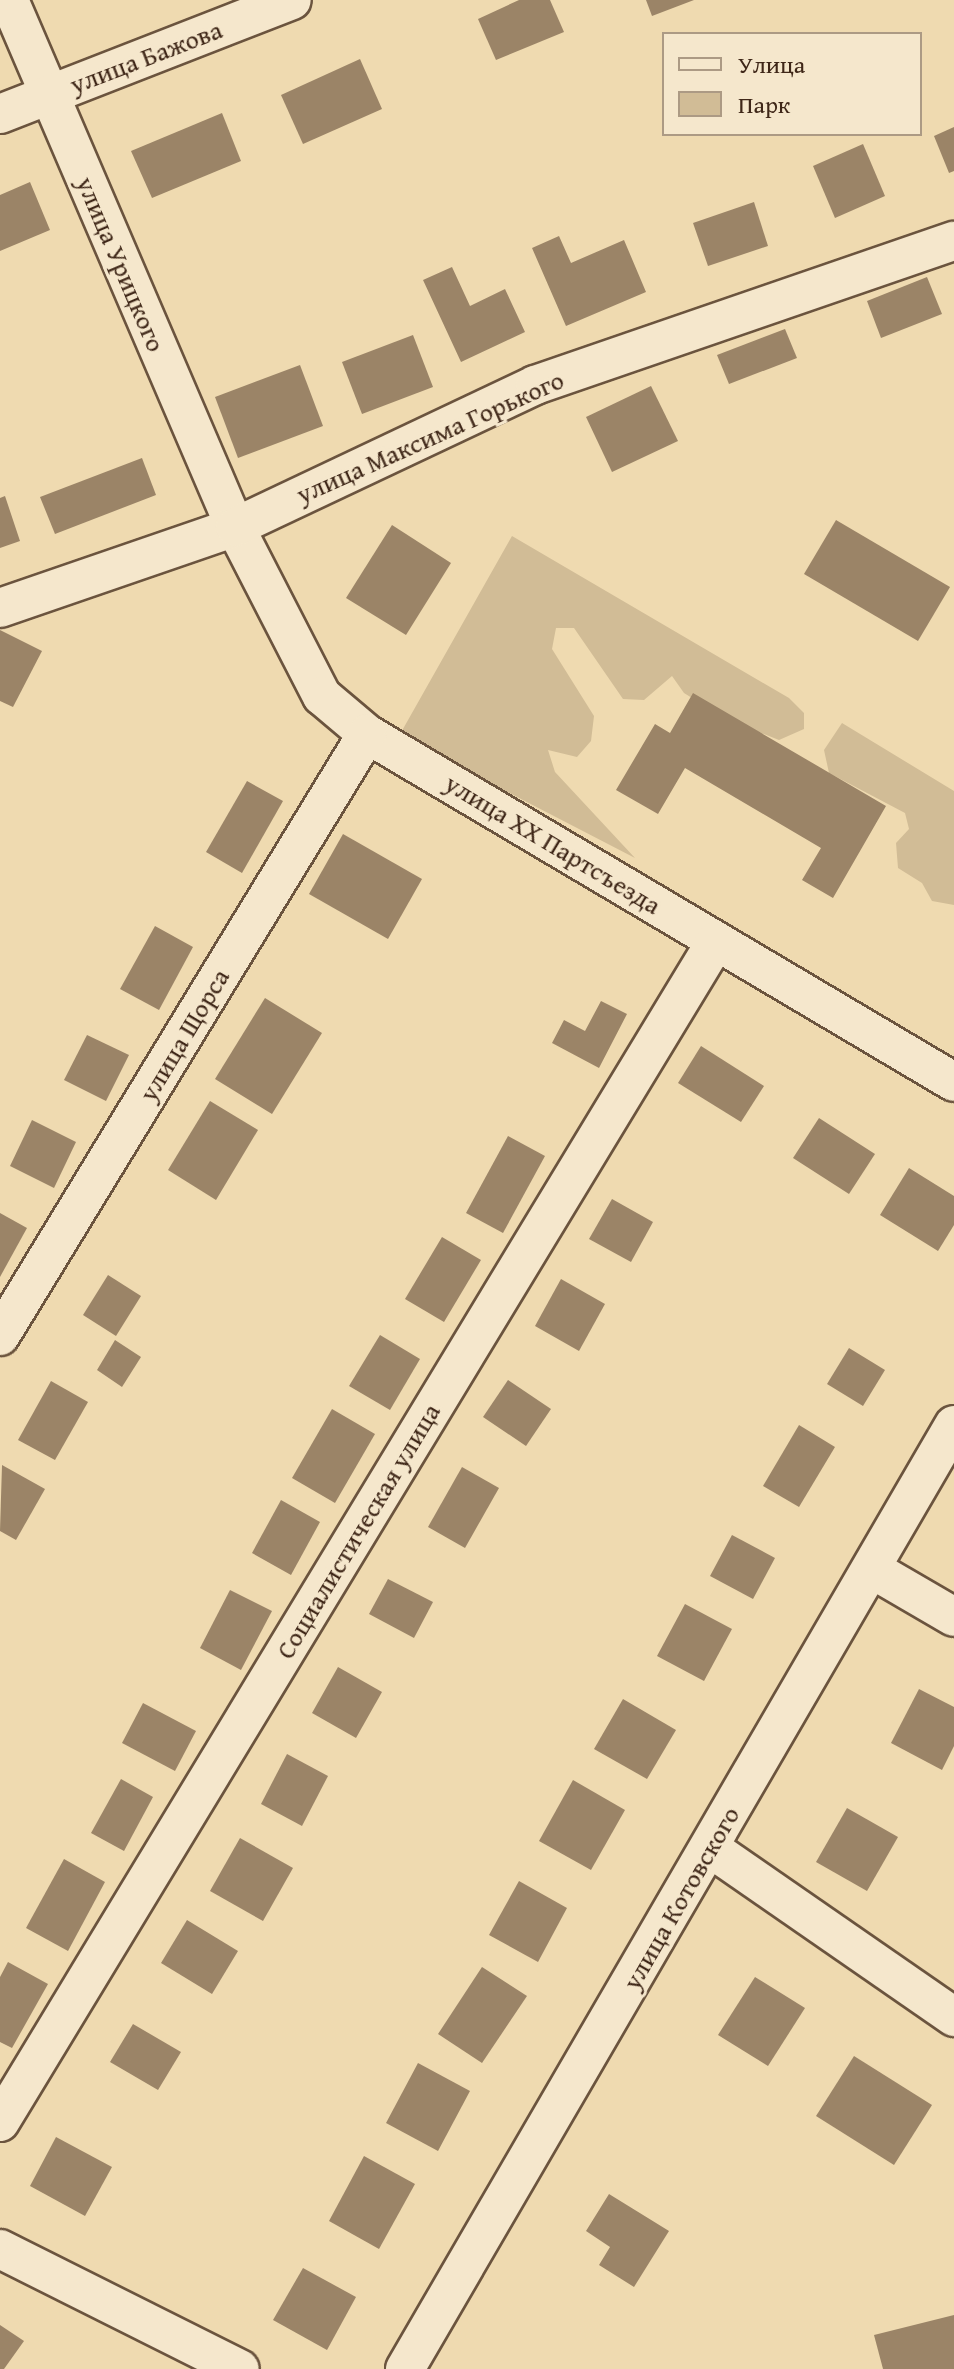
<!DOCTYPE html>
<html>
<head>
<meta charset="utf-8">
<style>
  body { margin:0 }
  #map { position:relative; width:954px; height:2369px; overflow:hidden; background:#efdab0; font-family:"Gentium Book Plus",serif }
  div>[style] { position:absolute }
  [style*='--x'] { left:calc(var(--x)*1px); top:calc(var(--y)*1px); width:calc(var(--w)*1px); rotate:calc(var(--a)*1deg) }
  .green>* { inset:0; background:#d1bc96 }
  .building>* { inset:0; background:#9b8467 }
  .roads { filter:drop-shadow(2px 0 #6b543e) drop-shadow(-2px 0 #6b543e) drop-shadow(0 2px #6b543e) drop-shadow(0 -2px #6b543e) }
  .street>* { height:38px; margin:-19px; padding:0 19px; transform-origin:19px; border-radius:19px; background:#f5e7cc }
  span { translate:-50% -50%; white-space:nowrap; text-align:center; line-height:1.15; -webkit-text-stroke:6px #f5e7cc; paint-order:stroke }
  .street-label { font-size:26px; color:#3f2718 }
  .legend { position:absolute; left:662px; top:32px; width:260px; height:104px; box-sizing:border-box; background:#f5e7cc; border:2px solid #ac9a84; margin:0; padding:10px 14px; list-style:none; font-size:24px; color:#3f2718 }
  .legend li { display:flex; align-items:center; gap:16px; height:40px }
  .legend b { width:40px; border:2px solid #ac9a84 }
</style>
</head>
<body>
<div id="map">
  <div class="green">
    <i style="clip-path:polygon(512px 536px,789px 698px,804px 713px,804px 729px,779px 740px,726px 719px,684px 693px,672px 676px,644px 700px,623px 699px,574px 628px,556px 628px,552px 649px,594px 716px,591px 741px,577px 757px,548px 750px,555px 772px,635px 858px,399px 736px)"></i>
    <i style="clip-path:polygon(842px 723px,954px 791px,954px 905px,932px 901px,922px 883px,898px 868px,896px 843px,909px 829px,905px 813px,829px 773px,824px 750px)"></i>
  </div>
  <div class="building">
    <i style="clip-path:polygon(519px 0,550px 0,564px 32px,496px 60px,478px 19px)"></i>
    <i style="clip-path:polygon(646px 0,694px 0,652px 16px)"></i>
    <i style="clip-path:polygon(360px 59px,382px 109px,303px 144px,281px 95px)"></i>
    <i style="clip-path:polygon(222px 113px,241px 161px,152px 198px,131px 151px)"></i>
    <i style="clip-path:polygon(954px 127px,954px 171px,949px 173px,934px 136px)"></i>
    <i style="clip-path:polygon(863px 144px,885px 196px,835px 218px,813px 166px)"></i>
    <i style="clip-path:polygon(30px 182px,50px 230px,0 251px,0 195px)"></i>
    <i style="clip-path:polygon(754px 202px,768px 246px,708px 266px,693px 223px)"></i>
    <i style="clip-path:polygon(559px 236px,571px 263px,624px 240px,646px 292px,566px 326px,532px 248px)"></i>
    <i style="clip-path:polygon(452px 267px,470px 306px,505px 289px,525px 332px,461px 362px,423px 280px)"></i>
    <i style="clip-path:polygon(927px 277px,942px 314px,881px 338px,867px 301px)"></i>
    <i style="clip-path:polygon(785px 329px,797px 358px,729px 384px,717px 355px)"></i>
    <i style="clip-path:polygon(413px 335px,433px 387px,362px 414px,342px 362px)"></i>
    <i style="clip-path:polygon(300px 365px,323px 426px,238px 458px,215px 397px)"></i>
    <i style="clip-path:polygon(651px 386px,678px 441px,612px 472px,586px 417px)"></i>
    <i style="clip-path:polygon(142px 458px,156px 495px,55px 534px,40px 497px)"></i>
    <i style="clip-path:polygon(5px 496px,20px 541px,0 548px,0 498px)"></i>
    <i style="clip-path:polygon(836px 520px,950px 587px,918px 641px,804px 574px)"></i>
    <i style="clip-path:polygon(392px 525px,451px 563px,406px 635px,346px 598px)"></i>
    <i style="clip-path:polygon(0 630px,42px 651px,13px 707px,0 701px)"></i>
    <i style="clip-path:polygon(693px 693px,886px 806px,833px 898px,802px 880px,821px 848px,685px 768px,658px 814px,616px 790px,655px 724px,670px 733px)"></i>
    <i style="clip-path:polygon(247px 781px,283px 801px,242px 873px,206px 852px)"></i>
    <i style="clip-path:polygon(343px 834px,422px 879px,388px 939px,309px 894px)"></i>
    <i style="clip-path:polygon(155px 926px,193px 947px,159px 1010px,120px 989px)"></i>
    <i style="clip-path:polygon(265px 998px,322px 1033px,272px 1114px,215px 1079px)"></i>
    <i style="clip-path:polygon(601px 1001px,627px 1014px,599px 1068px,552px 1043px,564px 1020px,585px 1031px)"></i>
    <i style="clip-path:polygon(87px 1035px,129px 1055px,106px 1101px,64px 1080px)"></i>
    <i style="clip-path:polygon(701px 1046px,764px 1086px,741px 1122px,678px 1083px)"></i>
    <i style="clip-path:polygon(210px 1101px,258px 1130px,216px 1200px,168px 1170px)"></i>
    <i style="clip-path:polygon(819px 1118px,875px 1154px,849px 1194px,793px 1158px)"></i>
    <i style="clip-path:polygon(32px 1120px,76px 1142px,54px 1188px,10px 1166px)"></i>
    <i style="clip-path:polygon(508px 1136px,545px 1156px,503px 1233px,466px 1213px)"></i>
    <i style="clip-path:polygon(909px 1168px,954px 1196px,954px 1225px,938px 1251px,880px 1215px)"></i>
    <i style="clip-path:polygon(612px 1199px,653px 1222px,631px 1262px,589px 1239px)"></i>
    <i style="clip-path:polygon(0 1213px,27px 1228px,0 1277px)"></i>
    <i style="clip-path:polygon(442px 1237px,481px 1260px,444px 1322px,405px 1299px)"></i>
    <i style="clip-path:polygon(108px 1275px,141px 1296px,116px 1336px,83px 1315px)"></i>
    <i style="clip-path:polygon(561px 1279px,605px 1304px,579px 1351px,535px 1326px)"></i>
    <i style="clip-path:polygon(380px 1335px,420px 1359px,390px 1410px,349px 1386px)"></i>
    <i style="clip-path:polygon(115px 1340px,141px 1357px,122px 1387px,97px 1370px)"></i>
    <i style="clip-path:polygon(849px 1348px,885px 1370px,863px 1406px,827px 1384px)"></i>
    <i style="clip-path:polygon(508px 1380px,551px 1409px,526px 1446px,483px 1417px)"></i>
    <i style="clip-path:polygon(51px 1381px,88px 1402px,55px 1460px,18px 1440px)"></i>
    <i style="clip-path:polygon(332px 1409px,375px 1434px,335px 1503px,292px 1478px)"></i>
    <i style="clip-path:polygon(799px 1425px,835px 1447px,799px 1507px,763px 1486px)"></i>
    <i style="clip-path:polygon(2px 1465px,45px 1489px,16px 1540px,0 1531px)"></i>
    <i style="clip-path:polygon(462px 1467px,499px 1488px,465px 1548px,428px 1527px)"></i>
    <i style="clip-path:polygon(281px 1500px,320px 1522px,291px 1575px,252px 1553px)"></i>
    <i style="clip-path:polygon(732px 1535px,775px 1558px,753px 1599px,710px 1576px)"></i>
    <i style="clip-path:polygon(388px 1579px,433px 1602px,414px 1638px,369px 1614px)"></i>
    <i style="clip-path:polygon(230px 1590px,272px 1611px,241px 1670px,200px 1648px)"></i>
    <i style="clip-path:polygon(685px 1604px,732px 1629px,704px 1681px,657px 1656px)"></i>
    <i style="clip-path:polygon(338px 1667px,382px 1692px,356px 1738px,312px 1713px)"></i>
    <i style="clip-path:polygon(919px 1689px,954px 1707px,954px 1746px,942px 1770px,891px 1743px)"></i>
    <i style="clip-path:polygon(623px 1699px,676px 1730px,647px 1779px,594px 1749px)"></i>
    <i style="clip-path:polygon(143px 1703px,196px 1731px,175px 1771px,122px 1743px)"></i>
    <i style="clip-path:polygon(287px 1754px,328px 1776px,302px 1826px,261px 1804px)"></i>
    <i style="clip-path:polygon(121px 1779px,153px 1797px,124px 1851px,91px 1833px)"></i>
    <i style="clip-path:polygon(573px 1780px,625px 1810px,591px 1870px,539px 1841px)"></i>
    <i style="clip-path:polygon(847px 1808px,898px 1837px,867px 1891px,816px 1862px)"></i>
    <i style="clip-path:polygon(240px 1838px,293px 1868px,263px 1921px,210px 1891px)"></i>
    <i style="clip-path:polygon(64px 1859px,105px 1882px,68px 1951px,26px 1928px)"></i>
    <i style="clip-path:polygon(519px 1881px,567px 1908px,538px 1962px,489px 1935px)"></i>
    <i style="clip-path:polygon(187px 1920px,238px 1951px,212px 1994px,161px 1963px)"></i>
    <i style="clip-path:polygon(8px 1962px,48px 1984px,12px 2048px,0 2042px,0 1977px)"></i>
    <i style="clip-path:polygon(482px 1967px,527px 1996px,482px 2063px,438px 2034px)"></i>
    <i style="clip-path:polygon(755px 1977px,805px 2008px,768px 2066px,718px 2035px)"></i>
    <i style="clip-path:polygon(133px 2024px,181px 2052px,158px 2090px,110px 2062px)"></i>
    <i style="clip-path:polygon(854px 2056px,932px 2105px,894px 2165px,816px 2116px)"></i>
    <i style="clip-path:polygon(418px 2063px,470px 2091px,438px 2151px,386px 2123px)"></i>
    <i style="clip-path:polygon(56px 2137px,112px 2167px,85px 2216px,30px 2186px)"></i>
    <i style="clip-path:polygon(364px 2156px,415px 2184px,379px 2249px,329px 2221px)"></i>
    <i style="clip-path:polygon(609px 2194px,669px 2231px,634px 2287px,599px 2265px,610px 2247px,586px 2231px)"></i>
    <i style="clip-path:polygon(303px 2268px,356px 2297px,327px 2350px,273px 2320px)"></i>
    <i style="clip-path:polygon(954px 2315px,954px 2369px,883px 2369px,874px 2335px)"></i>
    <i style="clip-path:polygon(0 2325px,24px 2341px,4px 2369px,0 2369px)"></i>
  </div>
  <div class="roads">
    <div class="street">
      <i style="--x:9;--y:0;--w:573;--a:66.79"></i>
      <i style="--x:235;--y:527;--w:190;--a:62.8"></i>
      <i style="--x:322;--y:696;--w:59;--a:40.2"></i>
      <i style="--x:367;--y:734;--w:682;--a:30.66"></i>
      <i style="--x:0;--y:114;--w:313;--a:-21.3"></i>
      <i style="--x:0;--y:608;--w:249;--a:-19"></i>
      <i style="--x:235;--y:527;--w:332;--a:-25.3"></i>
      <i style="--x:535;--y:385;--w:443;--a:-19"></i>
      <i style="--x:0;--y:1336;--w:705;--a:-58.63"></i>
      <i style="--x:875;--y:1571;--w:91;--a:30.2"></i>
      <i style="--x:710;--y:1848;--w:297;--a:34.7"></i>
      <i style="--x:0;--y:2122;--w:1381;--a:-58.77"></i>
      <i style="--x:0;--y:2249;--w:268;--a:26.6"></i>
      <i style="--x:405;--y:2369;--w:1092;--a:-59.82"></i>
    </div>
  </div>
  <div class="street-label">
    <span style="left:146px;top:57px;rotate:-21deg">улица Бажова</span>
    <span style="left:121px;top:264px;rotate:67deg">улица Урицкого</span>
    <span style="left:430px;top:437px;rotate:-24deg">улица Максима Горького</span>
    <span style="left:553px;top:844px;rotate:31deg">улица XX Партсъезда</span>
    <span style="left:184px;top:1035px;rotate:-59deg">улица Щорса</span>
    <span style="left:358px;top:1531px;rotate:-59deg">Социалистическая улица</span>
    <span style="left:681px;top:1898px;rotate:-60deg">улица Котовского</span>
  </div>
  <ul class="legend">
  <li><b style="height:10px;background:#f5e7cc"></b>Улица</li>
  <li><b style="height:22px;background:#d1bc96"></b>Парк</li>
  </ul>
</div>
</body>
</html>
